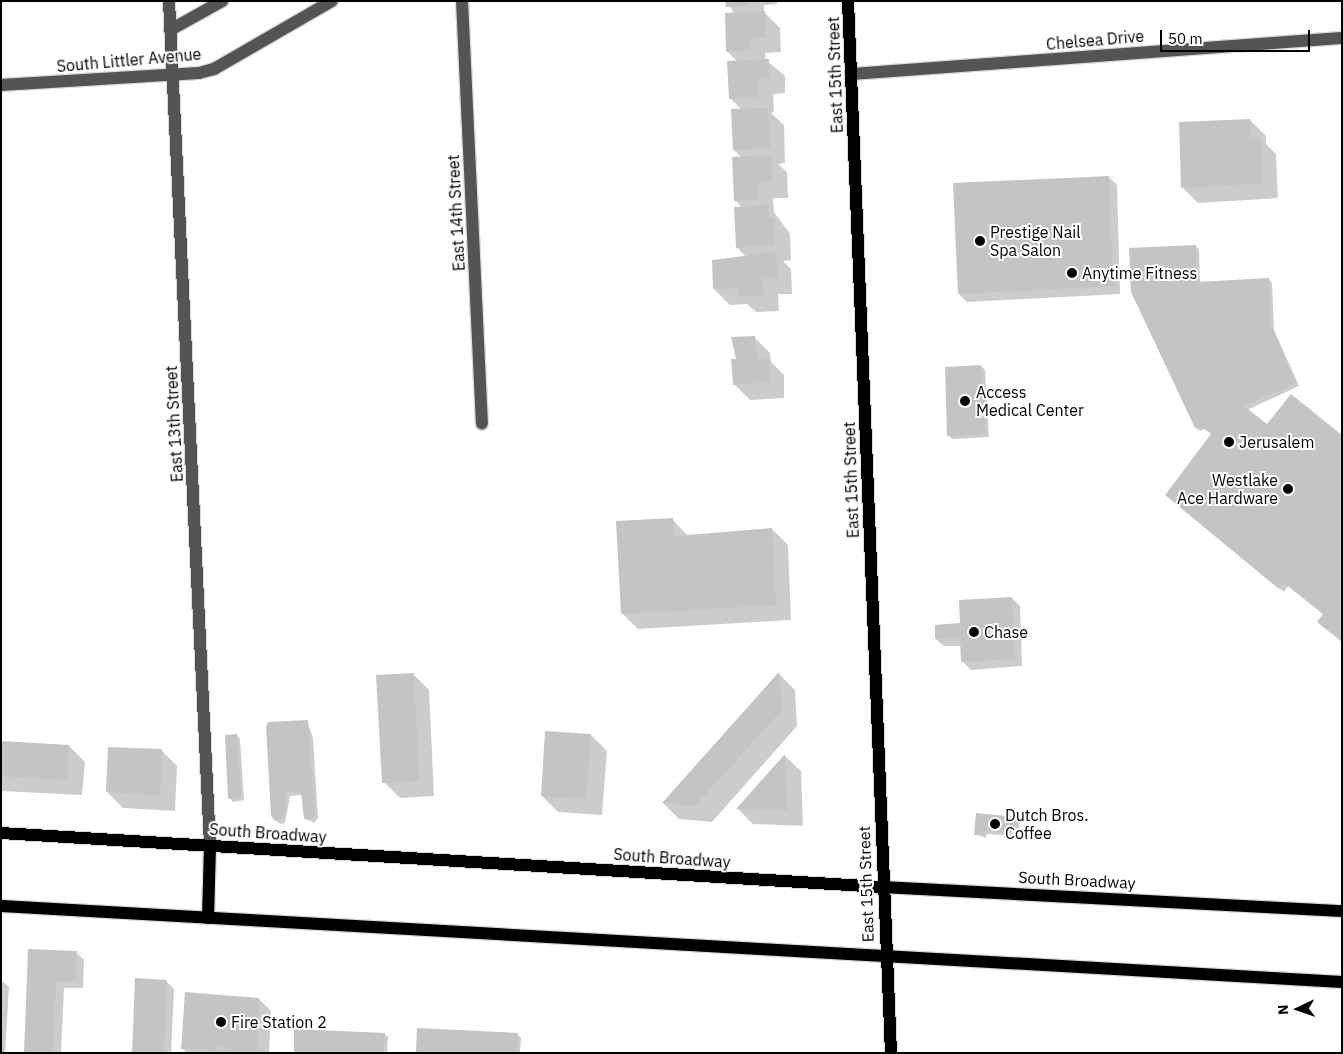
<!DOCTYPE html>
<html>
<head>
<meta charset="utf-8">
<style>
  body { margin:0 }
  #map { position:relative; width:1343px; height:1054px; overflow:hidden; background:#fff; font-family:"IBM Plex Sans",sans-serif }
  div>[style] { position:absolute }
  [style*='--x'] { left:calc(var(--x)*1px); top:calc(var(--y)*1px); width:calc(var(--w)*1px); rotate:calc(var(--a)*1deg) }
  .shadow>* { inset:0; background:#0003 }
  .building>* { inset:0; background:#c4c4c4 }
  .roads { filter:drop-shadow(1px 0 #dbdbdb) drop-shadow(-1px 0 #dbdbdb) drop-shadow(0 1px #dbdbdb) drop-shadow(0 -1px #dbdbdb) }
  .minor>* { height:12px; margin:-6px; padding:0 6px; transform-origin:6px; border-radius:6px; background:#545454 }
  .major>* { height:12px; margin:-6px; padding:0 6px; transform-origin:6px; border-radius:6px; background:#000 }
  .dots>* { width:14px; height:14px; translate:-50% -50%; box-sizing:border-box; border:2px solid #fff; border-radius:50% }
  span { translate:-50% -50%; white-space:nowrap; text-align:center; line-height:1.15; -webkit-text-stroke:4px #fff; paint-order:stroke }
  .street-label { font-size:16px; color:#000 }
  .poi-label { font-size:16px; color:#000 }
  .left { translate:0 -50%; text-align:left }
  .right { translate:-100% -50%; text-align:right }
  .frame { position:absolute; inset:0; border:2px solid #000; pointer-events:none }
  .north { position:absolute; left:1273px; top:984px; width:50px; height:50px; -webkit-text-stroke:4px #fff; paint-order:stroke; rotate:267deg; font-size:14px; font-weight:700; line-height:20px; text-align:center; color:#000 }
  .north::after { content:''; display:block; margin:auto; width:18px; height:22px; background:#000; clip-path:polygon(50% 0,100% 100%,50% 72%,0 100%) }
  .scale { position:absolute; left:1160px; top:30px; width:150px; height:22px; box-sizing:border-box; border:2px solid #000; border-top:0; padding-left:6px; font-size:15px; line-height:18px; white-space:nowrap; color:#000; -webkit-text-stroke:4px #fff; paint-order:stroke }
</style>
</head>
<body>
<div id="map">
  <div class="shadow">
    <i style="clip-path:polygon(727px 1px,777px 1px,777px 4px,764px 5px,764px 12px,780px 28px,781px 52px,765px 53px,766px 60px,785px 76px,785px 93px,773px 94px,774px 112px,771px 113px,784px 125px,785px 163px,778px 164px,787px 172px,788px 198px,773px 198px,774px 212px,790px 234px,791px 260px,783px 261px,791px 269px,792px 294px,778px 294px,779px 311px,756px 312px,747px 304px,730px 305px,714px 289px,746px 257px,737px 247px,743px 208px,735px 200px,742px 158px,734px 150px,742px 110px,730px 98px,738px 62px,727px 51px,734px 13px)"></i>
    <i style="clip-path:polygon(1250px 120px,1266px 136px,1266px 144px,1276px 154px,1278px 198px,1198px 203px,1182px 187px)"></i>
    <i style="clip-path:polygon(1109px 177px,1117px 185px,1120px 294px,967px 302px,959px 294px)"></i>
    <i style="clip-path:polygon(1195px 246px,1199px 249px,1200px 283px,1268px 279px,1272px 283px,1274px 330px,1299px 386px,1247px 410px,1342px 641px,1324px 614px,1289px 585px,1284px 592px,1170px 498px,1213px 435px,1205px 429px,1200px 431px,1196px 428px)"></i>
    <i style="clip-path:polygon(754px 337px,770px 353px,771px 362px,784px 375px,784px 398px,750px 400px,734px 384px,737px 360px,732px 339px)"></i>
    <i style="clip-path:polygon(981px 366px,985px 370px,989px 437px,952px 439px,948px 436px)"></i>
    <i style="clip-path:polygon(672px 519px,688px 536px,772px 529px,788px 545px,791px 620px,638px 629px,622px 613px)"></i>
    <i style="clip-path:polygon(1012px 598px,1020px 606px,1022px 666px,971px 670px,963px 662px,962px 646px,944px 646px,936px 639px)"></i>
    <i style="clip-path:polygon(413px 674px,429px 690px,434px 796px,400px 798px,384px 782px)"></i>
    <i style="clip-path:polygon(779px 674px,795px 690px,797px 726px,712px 822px,679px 819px,663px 803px)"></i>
    <i style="clip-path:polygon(307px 721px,313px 738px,318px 818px,314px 823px,305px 818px,302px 795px,290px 796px,285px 823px,280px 824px,276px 820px)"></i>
    <i style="clip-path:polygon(236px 735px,240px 739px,244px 800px,233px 802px,230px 798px)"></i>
    <i style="clip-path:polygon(591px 735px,607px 751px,602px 815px,558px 812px,542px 796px)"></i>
    <i style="clip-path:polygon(1px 742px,69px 746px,85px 762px,82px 795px,1px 791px)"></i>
    <i style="clip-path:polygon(161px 750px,177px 766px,175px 811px,123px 808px,107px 792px)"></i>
    <i style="clip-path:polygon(785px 756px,801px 771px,803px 826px,753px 824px,738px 809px)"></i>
    <i style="clip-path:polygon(1016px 818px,1020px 821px,1018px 836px,987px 834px,986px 838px,975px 834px)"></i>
    <i style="clip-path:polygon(29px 950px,76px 952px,84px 960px,83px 988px,64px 988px,61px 1053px,25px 1053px)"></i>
    <i style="clip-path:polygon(1px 980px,9px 987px,5px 1053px,1px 1053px)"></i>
    <i style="clip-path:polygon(166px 981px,174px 989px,171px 1053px,133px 1053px)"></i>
    <i style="clip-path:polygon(259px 999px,271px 1011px,269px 1053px,187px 1053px,183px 1049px)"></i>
    <i style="clip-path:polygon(384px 1034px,388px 1037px,387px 1053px,295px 1053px)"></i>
    <i style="clip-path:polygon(518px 1035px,521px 1038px,520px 1053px,417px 1053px)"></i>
  </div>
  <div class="building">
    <i style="clip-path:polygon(725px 1px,749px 1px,749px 5px,726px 7px)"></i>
    <i style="clip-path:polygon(765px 11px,766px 37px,750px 38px,751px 50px,726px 52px,725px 13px)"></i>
    <i style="clip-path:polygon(769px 59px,769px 78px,758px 78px,758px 97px,729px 99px,727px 61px)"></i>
    <i style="clip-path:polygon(768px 108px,770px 148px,733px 150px,731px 109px)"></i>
    <i style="clip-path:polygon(1250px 119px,1251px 138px,1261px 137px,1263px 183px,1181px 188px,1179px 122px)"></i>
    <i style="clip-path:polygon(771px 155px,773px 182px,758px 183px,758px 199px,734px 201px,732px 157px)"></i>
    <i style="clip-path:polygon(1109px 176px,1113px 286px,958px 294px,953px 183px)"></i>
    <i style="clip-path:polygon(769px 205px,768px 218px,775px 217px,775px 245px,736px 248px,734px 207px)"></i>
    <i style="clip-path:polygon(1196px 245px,1197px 282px,1269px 278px,1271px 325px,1296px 383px,1244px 406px,1267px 424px,1291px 394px,1342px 435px,1342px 642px,1317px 622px,1323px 614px,1284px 583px,1279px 589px,1165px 495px,1211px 434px,1201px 426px,1195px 428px,1131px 292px,1129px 248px)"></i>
    <i style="clip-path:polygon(776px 252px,777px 278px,763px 279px,764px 295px,739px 297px,738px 288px,713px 289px,712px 260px)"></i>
    <i style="clip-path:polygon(755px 336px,757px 359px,769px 358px,769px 382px,733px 385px,731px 359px,736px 359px,731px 337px)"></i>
    <i style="clip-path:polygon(981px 365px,986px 434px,947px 436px,945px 367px)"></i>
    <i style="clip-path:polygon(673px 518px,674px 536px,772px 528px,776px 605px,621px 614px,616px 521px)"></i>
    <i style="clip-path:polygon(1012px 597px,1015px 659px,961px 662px,960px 638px,935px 639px,935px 625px,960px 623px,959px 600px)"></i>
    <i style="clip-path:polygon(779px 672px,782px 710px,695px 806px,662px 803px)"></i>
    <i style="clip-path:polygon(414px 673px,419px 781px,382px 783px,376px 675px)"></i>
    <i style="clip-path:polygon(308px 720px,315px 815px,310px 820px,304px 819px,301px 792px,286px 792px,284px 817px,275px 821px,271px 816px,266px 726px,268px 722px)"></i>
    <i style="clip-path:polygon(545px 731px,591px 734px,586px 799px,541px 796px)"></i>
    <i style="clip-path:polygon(237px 734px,241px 797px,228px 799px,225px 735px)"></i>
    <i style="clip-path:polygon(1px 741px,69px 745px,67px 780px,1px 776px)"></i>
    <i style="clip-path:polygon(108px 747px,162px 749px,160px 795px,106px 792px)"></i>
    <i style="clip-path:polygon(785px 754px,787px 810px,736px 809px)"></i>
    <i style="clip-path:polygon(976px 813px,1016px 817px,1015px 833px,984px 831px,983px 835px,974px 835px)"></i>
    <i style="clip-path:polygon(28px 949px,77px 951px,76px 981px,56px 981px,53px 1053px,24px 1053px)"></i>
    <i style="clip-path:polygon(135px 978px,167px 980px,164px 1053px,132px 1053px)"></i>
    <i style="clip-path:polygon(185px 992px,259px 998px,257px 1053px,231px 1053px,231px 1048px,216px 1046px,216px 1051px,181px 1049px)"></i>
    <i style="clip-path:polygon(417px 1028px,518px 1033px,517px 1053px,416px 1053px)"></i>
    <i style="clip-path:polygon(294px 1029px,385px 1033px,384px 1053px,294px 1053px)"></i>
  </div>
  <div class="roads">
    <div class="minor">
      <i style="--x:169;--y:1;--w:846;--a:87.22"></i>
      <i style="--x:462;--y:1;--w:423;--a:87.3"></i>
      <i style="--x:170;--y:30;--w:60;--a:-29.1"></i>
      <i style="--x:851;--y:74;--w:492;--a:-4.2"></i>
      <i style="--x:1;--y:85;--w:198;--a:-3.5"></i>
      <i style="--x:199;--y:73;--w:16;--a:-15"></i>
      <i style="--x:214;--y:69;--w:136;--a:-30"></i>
    </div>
    <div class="major">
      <i style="--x:848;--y:1;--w:1053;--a:87.66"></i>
      <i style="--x:1;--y:833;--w:883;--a:3.51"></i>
      <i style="--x:882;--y:887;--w:461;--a:3"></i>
      <i style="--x:1;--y:906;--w:1343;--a:3.24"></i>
      <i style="--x:208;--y:918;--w:72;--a:-88.4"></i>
    </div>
  </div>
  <div class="dots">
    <i style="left:980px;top:241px;background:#000"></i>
    <i style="left:1072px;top:273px;background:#000"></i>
    <i style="left:965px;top:401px;background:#000"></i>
    <i style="left:1229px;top:442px;background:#000"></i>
    <i style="left:1288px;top:489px;background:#000"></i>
    <i style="left:974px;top:632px;background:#000"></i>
    <i style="left:995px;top:824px;background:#000"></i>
    <i style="left:221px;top:1022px;background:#000"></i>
  </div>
  <div class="street-label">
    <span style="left:1095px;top:40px;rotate:-5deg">Chelsea Drive</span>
    <span style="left:129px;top:60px;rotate:-5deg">South Littler Avenue</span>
    <span style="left:835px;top:75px;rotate:-92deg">East 15th Street</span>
    <span style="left:456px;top:213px;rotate:-93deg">East 14th Street</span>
    <span style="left:174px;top:424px;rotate:-93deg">East 13th Street</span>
    <span style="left:851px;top:480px;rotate:-92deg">East 15th Street</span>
    <span style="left:268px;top:833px;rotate:4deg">South Broadway</span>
    <span style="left:672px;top:858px;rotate:4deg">South Broadway</span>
    <span style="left:1077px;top:880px;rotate:3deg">South Broadway</span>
    <span style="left:866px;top:884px;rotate:-92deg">East 15th Street</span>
  </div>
  <div class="poi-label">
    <span class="left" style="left:990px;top:241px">Prestige Nail<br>Spa Salon</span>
    <span class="left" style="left:1082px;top:273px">Anytime Fitness</span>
    <span class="left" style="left:976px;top:401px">Access<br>Medical Center</span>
    <span class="left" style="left:1239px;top:442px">Jerusalem</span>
    <span class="right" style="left:1278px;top:489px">Westlake<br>Ace Hardware</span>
    <span class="left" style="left:984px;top:632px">Chase</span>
    <span class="left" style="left:1005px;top:824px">Dutch Bros.<br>Coffee</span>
    <span class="left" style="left:231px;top:1022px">Fire Station 2</span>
  </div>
  <div class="frame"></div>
  <div class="north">N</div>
  <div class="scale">50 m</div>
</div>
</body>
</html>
